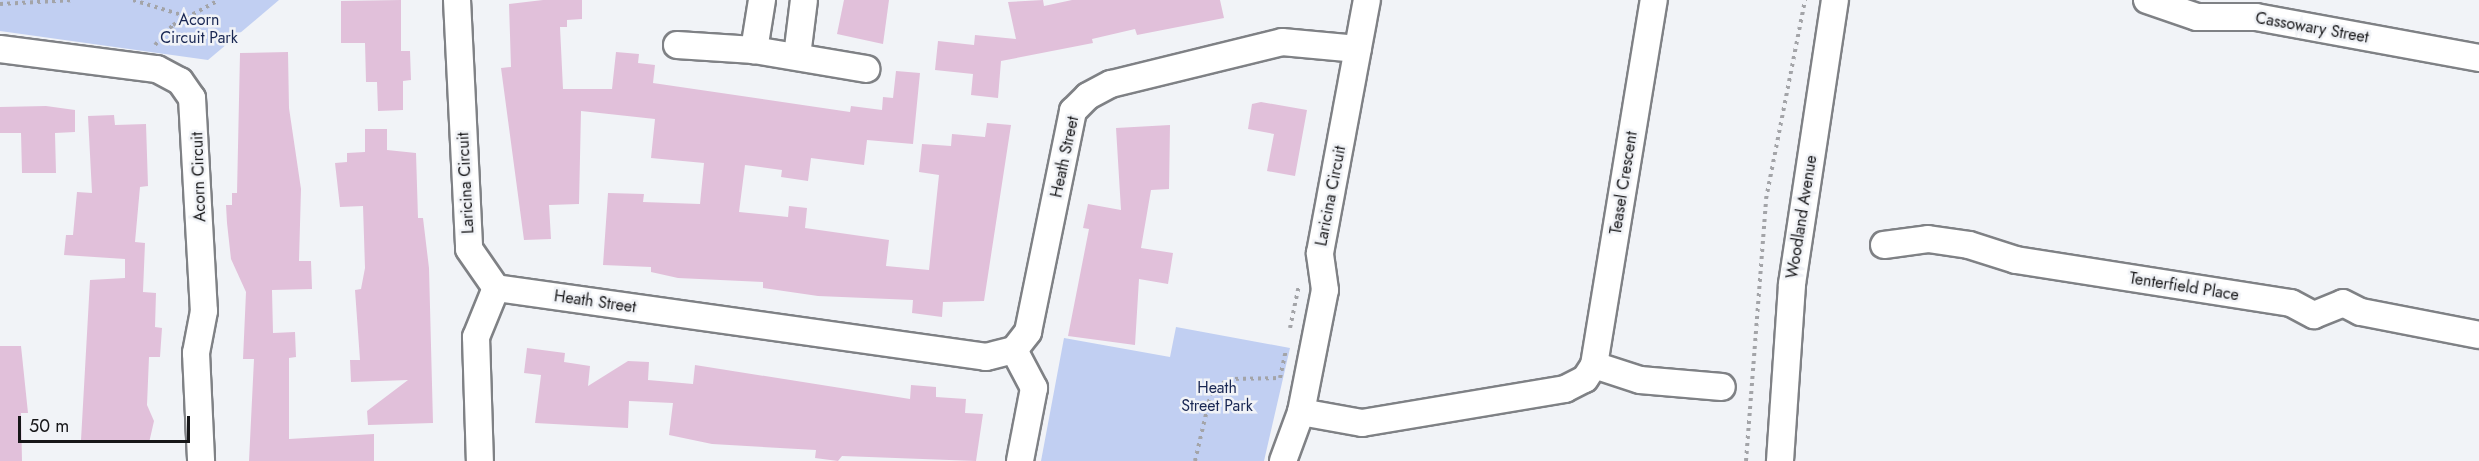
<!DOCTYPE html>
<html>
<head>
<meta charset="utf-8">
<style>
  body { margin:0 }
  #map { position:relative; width:2479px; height:461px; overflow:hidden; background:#f1f3f7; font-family:Jost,sans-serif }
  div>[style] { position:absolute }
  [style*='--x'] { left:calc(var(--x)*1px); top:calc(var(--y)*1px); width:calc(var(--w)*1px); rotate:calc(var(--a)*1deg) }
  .green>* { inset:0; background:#c1cff2 }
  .building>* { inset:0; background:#e1c0da }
  .path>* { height:4px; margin-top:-2px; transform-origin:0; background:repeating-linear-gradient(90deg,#a3a4a8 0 3px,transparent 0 7.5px) }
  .roads { filter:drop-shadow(2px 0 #7f8185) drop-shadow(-2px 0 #7f8185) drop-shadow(0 2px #7f8185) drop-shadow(0 -2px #7f8185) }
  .minor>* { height:26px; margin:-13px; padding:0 13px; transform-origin:13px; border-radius:13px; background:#fff }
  span { translate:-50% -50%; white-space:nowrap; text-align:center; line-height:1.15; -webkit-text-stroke:5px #f1f3f7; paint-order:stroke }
  .park-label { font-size:16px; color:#192753 }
  .street-label { font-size:16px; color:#161618 }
  .scale { position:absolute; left:18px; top:416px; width:172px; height:27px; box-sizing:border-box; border:3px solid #161618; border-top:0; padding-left:8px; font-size:18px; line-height:21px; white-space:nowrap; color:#161618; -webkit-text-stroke:4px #f1f3f7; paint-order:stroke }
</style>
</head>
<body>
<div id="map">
  <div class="green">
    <i style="clip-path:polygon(0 0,279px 0,208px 60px,0 31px)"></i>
    <i style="clip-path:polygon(1176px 327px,1290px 348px,1264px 461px,1041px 461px,1064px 338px,1170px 357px)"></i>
  </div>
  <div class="building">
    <i style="clip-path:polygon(401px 0,401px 51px,410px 51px,411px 80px,403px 81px,403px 110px,378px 111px,377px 82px,366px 82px,365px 43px,341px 43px,341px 1px)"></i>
    <i style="clip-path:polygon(543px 0,582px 0,582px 19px,567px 20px,567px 27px,560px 27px,563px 89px,612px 89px,616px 52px,639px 54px,638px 63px,655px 65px,653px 83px,850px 112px,851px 106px,882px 110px,883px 97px,893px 98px,896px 71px,920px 73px,913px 144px,867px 140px,864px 165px,811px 158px,808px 181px,781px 177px,782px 170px,745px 165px,739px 212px,788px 217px,789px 206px,807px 208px,805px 228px,889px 240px,886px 266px,929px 270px,939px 175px,919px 172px,922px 144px,951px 146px,952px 134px,985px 137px,987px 123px,1011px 125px,984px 301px,943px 302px,942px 317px,912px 313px,913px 300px,818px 296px,763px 288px,763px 282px,678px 278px,651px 272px,651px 267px,603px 265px,608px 193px,644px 194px,643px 202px,700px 204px,704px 163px,651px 158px,655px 119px,581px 111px,579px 204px,549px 205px,551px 239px,524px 240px,501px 68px,511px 67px,509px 4px)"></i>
    <i style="clip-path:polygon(844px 0,889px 0,883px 44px,837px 34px)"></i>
    <i style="clip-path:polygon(1043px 0,1044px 6px,1072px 0,1220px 0,1224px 18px,1137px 35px,1135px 29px,1092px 39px,1093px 43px,1001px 61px,998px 98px,971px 95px,973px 74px,935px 70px,938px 41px,974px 45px,975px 35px,1016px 39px,1008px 2px)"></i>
    <i style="clip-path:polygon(288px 52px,289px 108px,301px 189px,299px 261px,311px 261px,312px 289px,272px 290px,273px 333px,295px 332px,296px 357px,289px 358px,289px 439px,374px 434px,374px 461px,249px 461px,254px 359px,243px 359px,246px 292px,231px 259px,227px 223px,226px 205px,232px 205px,232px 193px,237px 193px,240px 53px)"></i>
    <i style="clip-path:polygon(1261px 102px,1307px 110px,1295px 176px,1267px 171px,1274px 134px,1248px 129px,1252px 104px)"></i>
    <i style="clip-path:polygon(46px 106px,75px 110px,75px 132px,55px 133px,56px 173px,22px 173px,21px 133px,0 133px,0 107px)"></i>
    <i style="clip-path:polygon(114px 115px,115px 125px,146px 124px,148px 186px,140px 187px,135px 242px,145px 243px,143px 292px,156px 293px,155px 327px,162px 328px,160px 357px,149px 357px,147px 405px,154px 421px,149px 443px,81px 440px,90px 280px,125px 278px,125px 259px,64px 255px,66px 235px,73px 235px,77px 192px,92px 193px,88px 116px)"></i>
    <i style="clip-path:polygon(1170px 125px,1169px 189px,1151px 190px,1141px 248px,1173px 253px,1168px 284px,1139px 279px,1135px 345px,1068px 336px,1089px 229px,1083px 228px,1088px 204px,1121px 210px,1116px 128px)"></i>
    <i style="clip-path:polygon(365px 129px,387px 129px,387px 150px,416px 153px,418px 218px,423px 218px,429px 268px,433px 423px,368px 425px,367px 411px,408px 380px,351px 382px,350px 360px,360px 360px,355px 290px,361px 289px,365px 268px,363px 206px,340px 207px,335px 163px,347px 162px,347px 153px,365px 152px)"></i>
    <i style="clip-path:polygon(0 346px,21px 346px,28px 413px,21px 413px,22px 461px,0 461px)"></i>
    <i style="clip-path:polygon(527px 348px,565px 353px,564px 362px,590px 366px,588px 386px,628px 361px,649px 362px,648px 380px,693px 384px,695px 365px,910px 399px,911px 385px,936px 387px,936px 397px,966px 399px,965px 413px,983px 414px,976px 461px,842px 456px,838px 461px,815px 458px,816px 450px,712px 444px,669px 435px,673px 403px,629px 401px,628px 428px,535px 423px,541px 375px,524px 373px)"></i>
  </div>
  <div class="path">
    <i style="--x:133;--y:0;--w:54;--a:17.1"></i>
    <i style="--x:0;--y:4;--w:75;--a:-3.1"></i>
    <i style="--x:155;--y:45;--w:27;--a:-48"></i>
    <i style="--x:173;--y:25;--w:52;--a:-28.5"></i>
    <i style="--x:1290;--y:328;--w:44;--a:-78.2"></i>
    <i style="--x:1195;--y:461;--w:70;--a:-76.8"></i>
    <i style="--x:1211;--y:393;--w:22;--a:-39"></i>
    <i style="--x:1228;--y:379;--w:52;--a:-1.1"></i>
    <i style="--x:1280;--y:378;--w:29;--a:-78"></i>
    <i style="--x:1746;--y:461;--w:263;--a:-85.6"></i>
    <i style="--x:1766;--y:199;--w:203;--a:-78.9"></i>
  </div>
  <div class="roads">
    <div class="minor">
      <i style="--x:457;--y:0;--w:249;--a:87.2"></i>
      <i style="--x:469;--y:249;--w:47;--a:55.3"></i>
      <i style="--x:496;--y:288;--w:53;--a:112.2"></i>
      <i style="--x:476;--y:337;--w:124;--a:88.2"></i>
      <i style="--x:762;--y:0;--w:51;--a:99.1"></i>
      <i style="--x:754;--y:50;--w:114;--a:9.6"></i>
      <i style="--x:2147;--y:0;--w:53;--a:18.8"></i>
      <i style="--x:2197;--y:17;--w:59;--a:0"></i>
      <i style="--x:2256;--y:17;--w:227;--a:10.4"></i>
      <i style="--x:677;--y:45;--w:77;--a:3.7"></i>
      <i style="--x:0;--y:49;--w:158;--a:7.3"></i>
      <i style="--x:157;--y:69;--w:26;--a:28"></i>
      <i style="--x:180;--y:81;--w:21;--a:55"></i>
      <i style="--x:192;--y:98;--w:213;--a:86.8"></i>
      <i style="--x:204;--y:311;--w:43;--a:100.8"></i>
      <i style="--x:196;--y:353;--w:108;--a:87.3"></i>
      <i style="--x:797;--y:56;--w:56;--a:-82.9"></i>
      <i style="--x:1884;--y:245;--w:44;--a:-7.8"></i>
      <i style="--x:1928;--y:239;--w:41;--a:8.3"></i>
      <i style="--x:1969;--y:245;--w:49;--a:17.7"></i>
      <i style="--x:2016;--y:260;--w:278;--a:8.9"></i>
      <i style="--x:2291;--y:303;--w:26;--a:28"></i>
      <i style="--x:2314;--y:315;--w:31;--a:-22"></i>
      <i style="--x:2343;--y:303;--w:20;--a:27"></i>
      <i style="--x:2361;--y:312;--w:120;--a:11"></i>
      <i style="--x:496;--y:288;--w:495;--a:8"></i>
      <i style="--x:986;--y:357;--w:29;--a:-14"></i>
      <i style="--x:1014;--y:350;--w:23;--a:-52"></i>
      <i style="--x:1028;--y:332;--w:226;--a:-78.5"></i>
      <i style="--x:1073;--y:111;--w:21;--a:-45"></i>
      <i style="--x:1088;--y:96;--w:26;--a:-28"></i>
      <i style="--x:1111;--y:84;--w:176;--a:-13.8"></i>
      <i style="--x:1282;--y:42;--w:76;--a:5.3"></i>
      <i style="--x:1014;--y:350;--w:43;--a:62.2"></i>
      <i style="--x:1034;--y:388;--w:74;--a:100.9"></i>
      <i style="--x:1594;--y:365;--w:48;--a:18.1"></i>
      <i style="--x:1640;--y:380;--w:82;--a:4.9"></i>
      <i style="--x:1301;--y:412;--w:62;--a:10.2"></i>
      <i style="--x:1362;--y:423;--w:206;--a:-9.5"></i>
      <i style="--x:1565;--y:389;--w:22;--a:-27"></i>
      <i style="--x:1585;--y:379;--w:17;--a:-57"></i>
      <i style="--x:1594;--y:365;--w:370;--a:-80.7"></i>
      <i style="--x:1283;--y:461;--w:52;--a:-69.8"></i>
      <i style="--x:1301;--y:412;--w:124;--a:-78.9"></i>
      <i style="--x:1325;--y:290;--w:37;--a:-98"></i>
      <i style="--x:1320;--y:253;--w:257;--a:-79.5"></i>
      <i style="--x:1780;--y:461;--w:177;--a:-86.1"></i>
      <i style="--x:1792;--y:284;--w:287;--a:-81.4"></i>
    </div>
  </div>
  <div class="park-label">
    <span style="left:199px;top:29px">Acorn<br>Circuit Park</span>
    <span style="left:1217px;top:397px">Heath<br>Street Park</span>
  </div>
  <div class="street-label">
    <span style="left:2312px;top:28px;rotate:10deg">Cassowary Street</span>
    <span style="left:1065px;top:157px;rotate:-78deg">Heath Street</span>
    <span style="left:199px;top:177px;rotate:-92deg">Acorn Circuit</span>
    <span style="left:466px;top:183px;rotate:-93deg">Laricina Circuit</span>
    <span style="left:1624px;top:183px;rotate:-81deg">Teasel Crescent</span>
    <span style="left:1331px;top:196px;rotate:-79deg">Laricina Circuit</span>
    <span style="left:1802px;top:217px;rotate:-81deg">Woodland Avenue</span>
    <span style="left:2184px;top:287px;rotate:9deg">Tenterfield Place</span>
    <span style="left:595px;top:302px;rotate:8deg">Heath Street</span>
  </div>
  <div class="scale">50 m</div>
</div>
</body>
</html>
